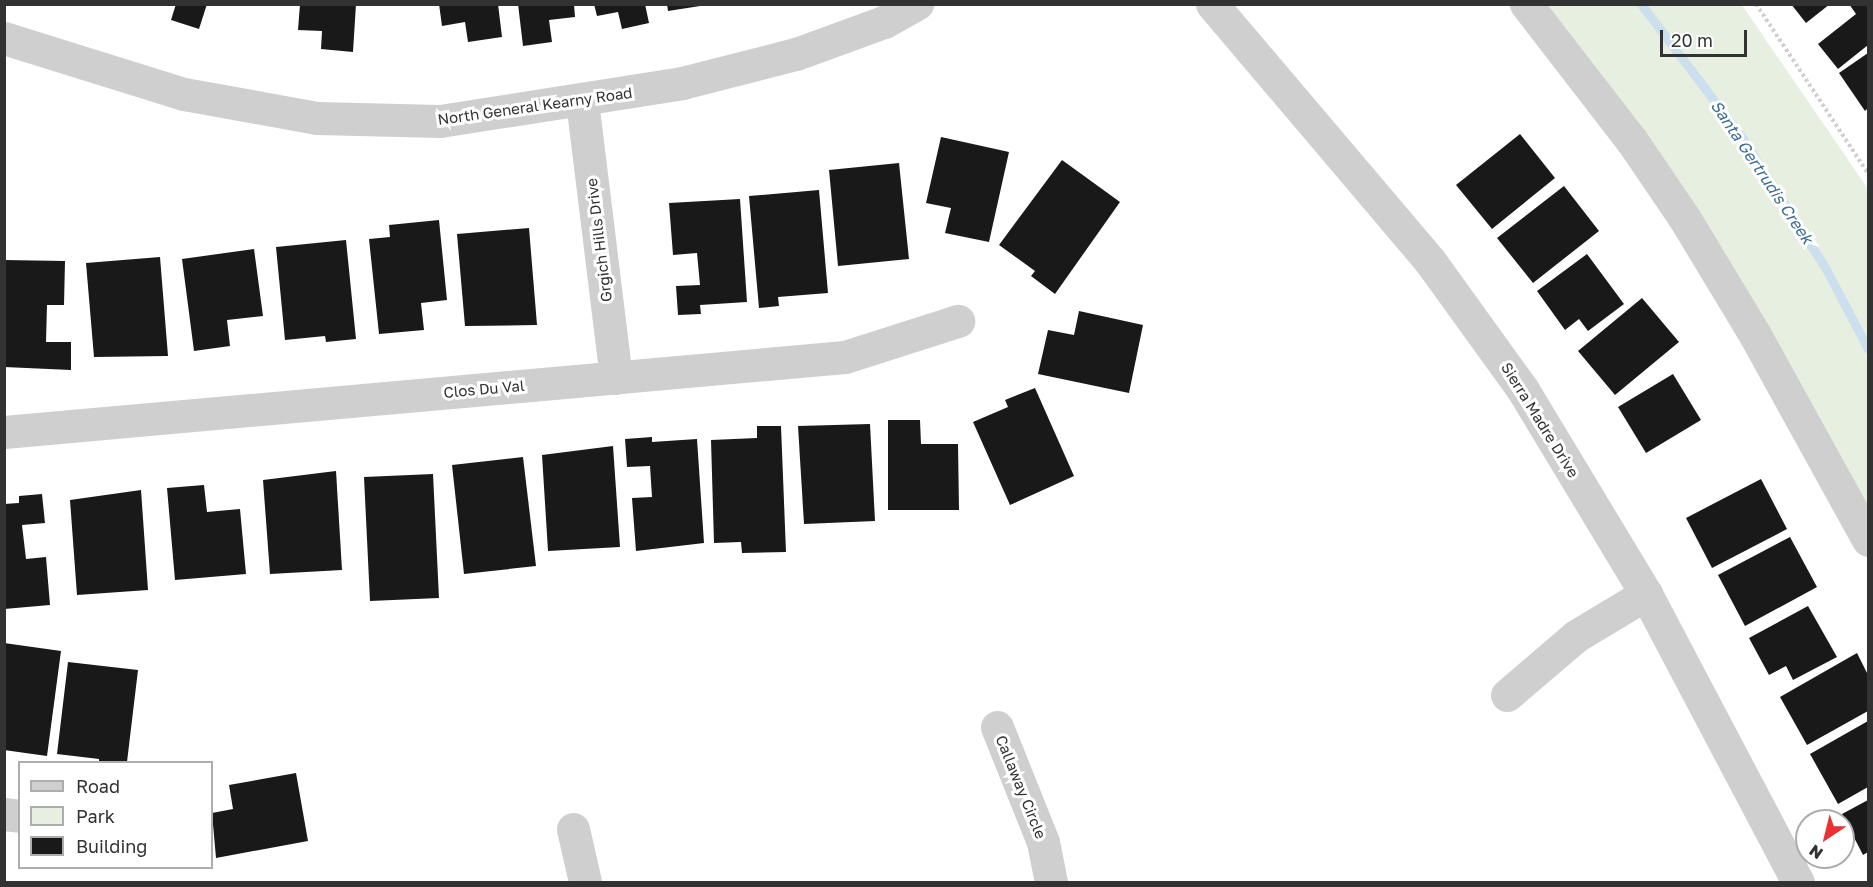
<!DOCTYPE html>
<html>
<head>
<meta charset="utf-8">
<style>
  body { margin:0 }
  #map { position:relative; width:1873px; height:887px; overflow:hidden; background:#fff; font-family:"Golos Text",sans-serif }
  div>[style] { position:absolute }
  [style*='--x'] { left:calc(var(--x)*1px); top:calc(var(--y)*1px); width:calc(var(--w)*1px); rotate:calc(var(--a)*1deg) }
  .green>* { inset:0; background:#e7efe0 }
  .stream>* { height:9px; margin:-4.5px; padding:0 4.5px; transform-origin:4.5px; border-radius:4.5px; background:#ccdfee }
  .building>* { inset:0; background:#191919 }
  .path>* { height:4px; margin-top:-2px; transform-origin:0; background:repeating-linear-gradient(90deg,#cfcfcf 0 3px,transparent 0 6px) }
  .minor>* { height:33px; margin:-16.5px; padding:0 16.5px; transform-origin:16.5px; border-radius:16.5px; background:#cfcfcf }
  span { translate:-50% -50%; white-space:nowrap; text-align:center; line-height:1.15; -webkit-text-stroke:6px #fff; paint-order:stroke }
  .street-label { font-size:15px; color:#323232 }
  .water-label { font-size:16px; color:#3b6f98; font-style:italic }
  .frame { position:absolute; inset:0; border:6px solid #323232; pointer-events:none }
  .legend { position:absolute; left:18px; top:761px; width:195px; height:108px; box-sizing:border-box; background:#fff; border:2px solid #adadad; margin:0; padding:8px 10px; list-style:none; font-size:18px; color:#323232 }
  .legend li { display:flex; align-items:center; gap:12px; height:30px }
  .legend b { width:30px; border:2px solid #adadad }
  .north { position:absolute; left:1795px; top:809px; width:60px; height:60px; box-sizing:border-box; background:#fff; border:2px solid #adadad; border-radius:50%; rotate:215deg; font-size:16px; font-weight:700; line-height:24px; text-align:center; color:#323232 }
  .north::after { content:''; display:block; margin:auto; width:21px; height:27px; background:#ec3034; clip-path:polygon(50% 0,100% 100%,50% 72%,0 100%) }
  .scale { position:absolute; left:1660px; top:30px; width:87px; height:27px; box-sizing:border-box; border:3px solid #323232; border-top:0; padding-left:8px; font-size:18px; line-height:21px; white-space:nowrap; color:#323232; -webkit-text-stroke:4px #fff; paint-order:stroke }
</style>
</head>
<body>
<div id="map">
  <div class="green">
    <i style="clip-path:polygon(1540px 5px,1742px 5px,1868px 189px,1868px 516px)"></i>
  </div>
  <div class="stream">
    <i style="--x:1641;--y:4;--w:169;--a:52.9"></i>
    <i style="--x:1743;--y:139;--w:154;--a:57.4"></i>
    <i style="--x:1826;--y:269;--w:90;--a:62.3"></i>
  </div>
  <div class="building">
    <i style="clip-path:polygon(176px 4px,207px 4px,199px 29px,171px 20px)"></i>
    <i style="clip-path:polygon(300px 4px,356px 4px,353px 52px,321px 49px,322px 31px,298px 30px)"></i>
    <i style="clip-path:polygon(439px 4px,498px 4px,502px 37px,468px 42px,465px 22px,442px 26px)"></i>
    <i style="clip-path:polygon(518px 4px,574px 4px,575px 17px,549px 20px,552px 42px,523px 46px)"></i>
    <i style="clip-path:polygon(594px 4px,645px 4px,649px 23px,622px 29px,618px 12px,597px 16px)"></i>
    <i style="clip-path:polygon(667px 4px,700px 4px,700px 6px,668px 11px)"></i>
    <i style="clip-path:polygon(1791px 4px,1830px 4px,1806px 23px)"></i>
    <i style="clip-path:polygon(1849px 4px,1868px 4px,1868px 45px,1838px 69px,1818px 44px,1856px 14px)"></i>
    <i style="clip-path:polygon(1868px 53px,1868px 108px,1865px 111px,1839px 73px)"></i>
    <i style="clip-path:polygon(1520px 134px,1555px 178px,1492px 229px,1456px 185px)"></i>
    <i style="clip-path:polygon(941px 137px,1009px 152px,989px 242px,945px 233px,951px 208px,926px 203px)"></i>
    <i style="clip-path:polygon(1062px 160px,1120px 202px,1055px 294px,1031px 276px,1035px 271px,999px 245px)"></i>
    <i style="clip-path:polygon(899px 163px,909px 259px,838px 266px,829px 170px)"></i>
    <i style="clip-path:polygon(1564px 186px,1599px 231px,1533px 283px,1497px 238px)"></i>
    <i style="clip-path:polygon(819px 190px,828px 293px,778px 297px,779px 306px,759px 308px,749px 196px)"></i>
    <i style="clip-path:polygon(740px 199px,747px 302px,700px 305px,701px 314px,678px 315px,676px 286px,700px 285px,697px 253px,673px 255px,669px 203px)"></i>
    <i style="clip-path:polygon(439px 220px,447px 300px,421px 303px,424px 330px,379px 334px,369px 239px,390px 237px,389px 225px)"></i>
    <i style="clip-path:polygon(529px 228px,537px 325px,465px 326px,457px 234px)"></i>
    <i style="clip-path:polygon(346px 240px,356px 339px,326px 342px,325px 336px,285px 340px,276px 247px)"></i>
    <i style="clip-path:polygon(254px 249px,263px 316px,227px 320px,230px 346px,194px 351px,182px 259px)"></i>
    <i style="clip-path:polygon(1587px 254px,1624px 304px,1588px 331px,1579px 319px,1565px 330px,1537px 291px)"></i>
    <i style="clip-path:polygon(160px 257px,168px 356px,94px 357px,86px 263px)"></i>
    <i style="clip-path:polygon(4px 260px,65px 261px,64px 305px,47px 305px,46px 342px,71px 342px,71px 370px,4px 367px)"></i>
    <i style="clip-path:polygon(1642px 298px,1679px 342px,1615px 395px,1578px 351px)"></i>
    <i style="clip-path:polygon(1079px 311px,1143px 325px,1129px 393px,1038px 374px,1048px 330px,1074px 335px)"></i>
    <i style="clip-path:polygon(1673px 374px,1701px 420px,1646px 453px,1618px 407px)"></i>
    <i style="clip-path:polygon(1035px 388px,1074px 476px,1010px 505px,973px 422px,1008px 407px,1005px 400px)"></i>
    <i style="clip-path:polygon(888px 420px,920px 420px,921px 444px,958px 444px,959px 510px,888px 510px)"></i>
    <i style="clip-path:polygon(870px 424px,875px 521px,804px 524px,798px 426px)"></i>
    <i style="clip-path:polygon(757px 426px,781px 426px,786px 552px,742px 553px,741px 542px,714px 543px,711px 440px,757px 438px)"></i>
    <i style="clip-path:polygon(652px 437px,652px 442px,697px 439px,704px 543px,636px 551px,632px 498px,652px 497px,650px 466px,627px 467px,625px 439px)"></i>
    <i style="clip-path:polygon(613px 446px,620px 547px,548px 551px,542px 455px)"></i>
    <i style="clip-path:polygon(523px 457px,536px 566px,464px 574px,452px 465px)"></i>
    <i style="clip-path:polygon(336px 471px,342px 570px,270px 574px,263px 480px)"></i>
    <i style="clip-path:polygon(433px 474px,439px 598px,370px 601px,364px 477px)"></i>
    <i style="clip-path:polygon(1761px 479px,1787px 529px,1712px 568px,1686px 518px)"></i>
    <i style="clip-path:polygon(204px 485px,207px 512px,240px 509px,246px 574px,175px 580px,167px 488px)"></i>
    <i style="clip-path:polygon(141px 490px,148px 590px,77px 595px,70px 500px)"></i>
    <i style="clip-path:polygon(42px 494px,45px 523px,22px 525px,26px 559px,46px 557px,50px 605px,4px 609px,4px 504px,19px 503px,19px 496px)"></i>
    <i style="clip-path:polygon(1790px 537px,1817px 587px,1745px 626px,1718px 575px)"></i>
    <i style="clip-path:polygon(1808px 606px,1837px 657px,1793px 680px,1786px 666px,1769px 675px,1749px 638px)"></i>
    <i style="clip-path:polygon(4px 643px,61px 651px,47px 756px,4px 750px)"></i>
    <i style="clip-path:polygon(1857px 653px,1868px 675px,1868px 711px,1807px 745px,1780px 697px)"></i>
    <i style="clip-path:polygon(68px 662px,138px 670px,127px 762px,99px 762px,99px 759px,57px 754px)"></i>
    <i style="clip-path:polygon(1868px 721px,1868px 787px,1838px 804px,1810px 754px)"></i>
    <i style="clip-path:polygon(296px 773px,308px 841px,216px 858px,212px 813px,233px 809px,229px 785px)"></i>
    <i style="clip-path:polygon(1868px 800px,1868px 852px,1863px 855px,1842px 814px)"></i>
  </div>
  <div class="path">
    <i style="--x:1756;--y:4;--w:203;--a:56.5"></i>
  </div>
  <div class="minor">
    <i style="--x:1212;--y:4;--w:337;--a:49.7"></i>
    <i style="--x:1430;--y:261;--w:159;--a:54.2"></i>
    <i style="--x:1523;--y:390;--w:238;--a:58.9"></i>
    <i style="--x:1646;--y:594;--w:326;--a:62.2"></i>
    <i style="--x:1526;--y:4;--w:173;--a:52.3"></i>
    <i style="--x:1632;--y:141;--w:94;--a:55.8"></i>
    <i style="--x:1685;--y:219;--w:135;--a:58.9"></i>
    <i style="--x:1755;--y:335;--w:234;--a:61.1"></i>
    <i style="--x:4;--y:38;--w:189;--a:17.3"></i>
    <i style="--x:184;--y:94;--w:135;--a:10.2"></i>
    <i style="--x:317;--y:118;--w:123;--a:1.4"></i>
    <i style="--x:440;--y:121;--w:245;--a:-8.9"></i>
    <i style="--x:682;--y:83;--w:118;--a:-14.3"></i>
    <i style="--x:796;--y:54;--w:94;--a:-20"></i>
    <i style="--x:884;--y:22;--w:38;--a:-29"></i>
    <i style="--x:582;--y:101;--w:279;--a:83"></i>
    <i style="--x:4;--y:432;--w:844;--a:-5.1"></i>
    <i style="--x:845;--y:357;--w:119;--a:-17.7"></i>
    <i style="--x:1507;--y:695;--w:91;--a:-40.5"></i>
    <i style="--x:1576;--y:636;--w:82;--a:-31"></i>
    <i style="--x:997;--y:727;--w:124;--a:68.2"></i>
    <i style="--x:1043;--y:842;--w:41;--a:78.7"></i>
    <i style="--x:4;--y:814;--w:16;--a:7"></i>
    <i style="--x:573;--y:829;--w:54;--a:77.2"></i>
  </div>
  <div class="street-label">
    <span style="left:535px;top:106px;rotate:-8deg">North General Kearny Road</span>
    <span style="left:599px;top:240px;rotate:-97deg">Grgich Hills Drive</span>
    <span style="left:484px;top:389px;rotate:-5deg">Clos Du Val</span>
    <span style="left:1540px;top:420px;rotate:58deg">Sierra Madre Drive</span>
    <span style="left:1021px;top:787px;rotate:68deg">Callaway Circle</span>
  </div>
  <div class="water-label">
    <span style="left:1762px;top:172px;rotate:56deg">Santa Gertrudis Creek</span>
  </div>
  <div class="frame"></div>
  <ul class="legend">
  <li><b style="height:8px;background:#cfcfcf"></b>Road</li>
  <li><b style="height:16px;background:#e7efe0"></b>Park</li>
  <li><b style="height:16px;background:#191919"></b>Building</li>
  </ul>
  <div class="north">N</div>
  <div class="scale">20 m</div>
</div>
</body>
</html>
